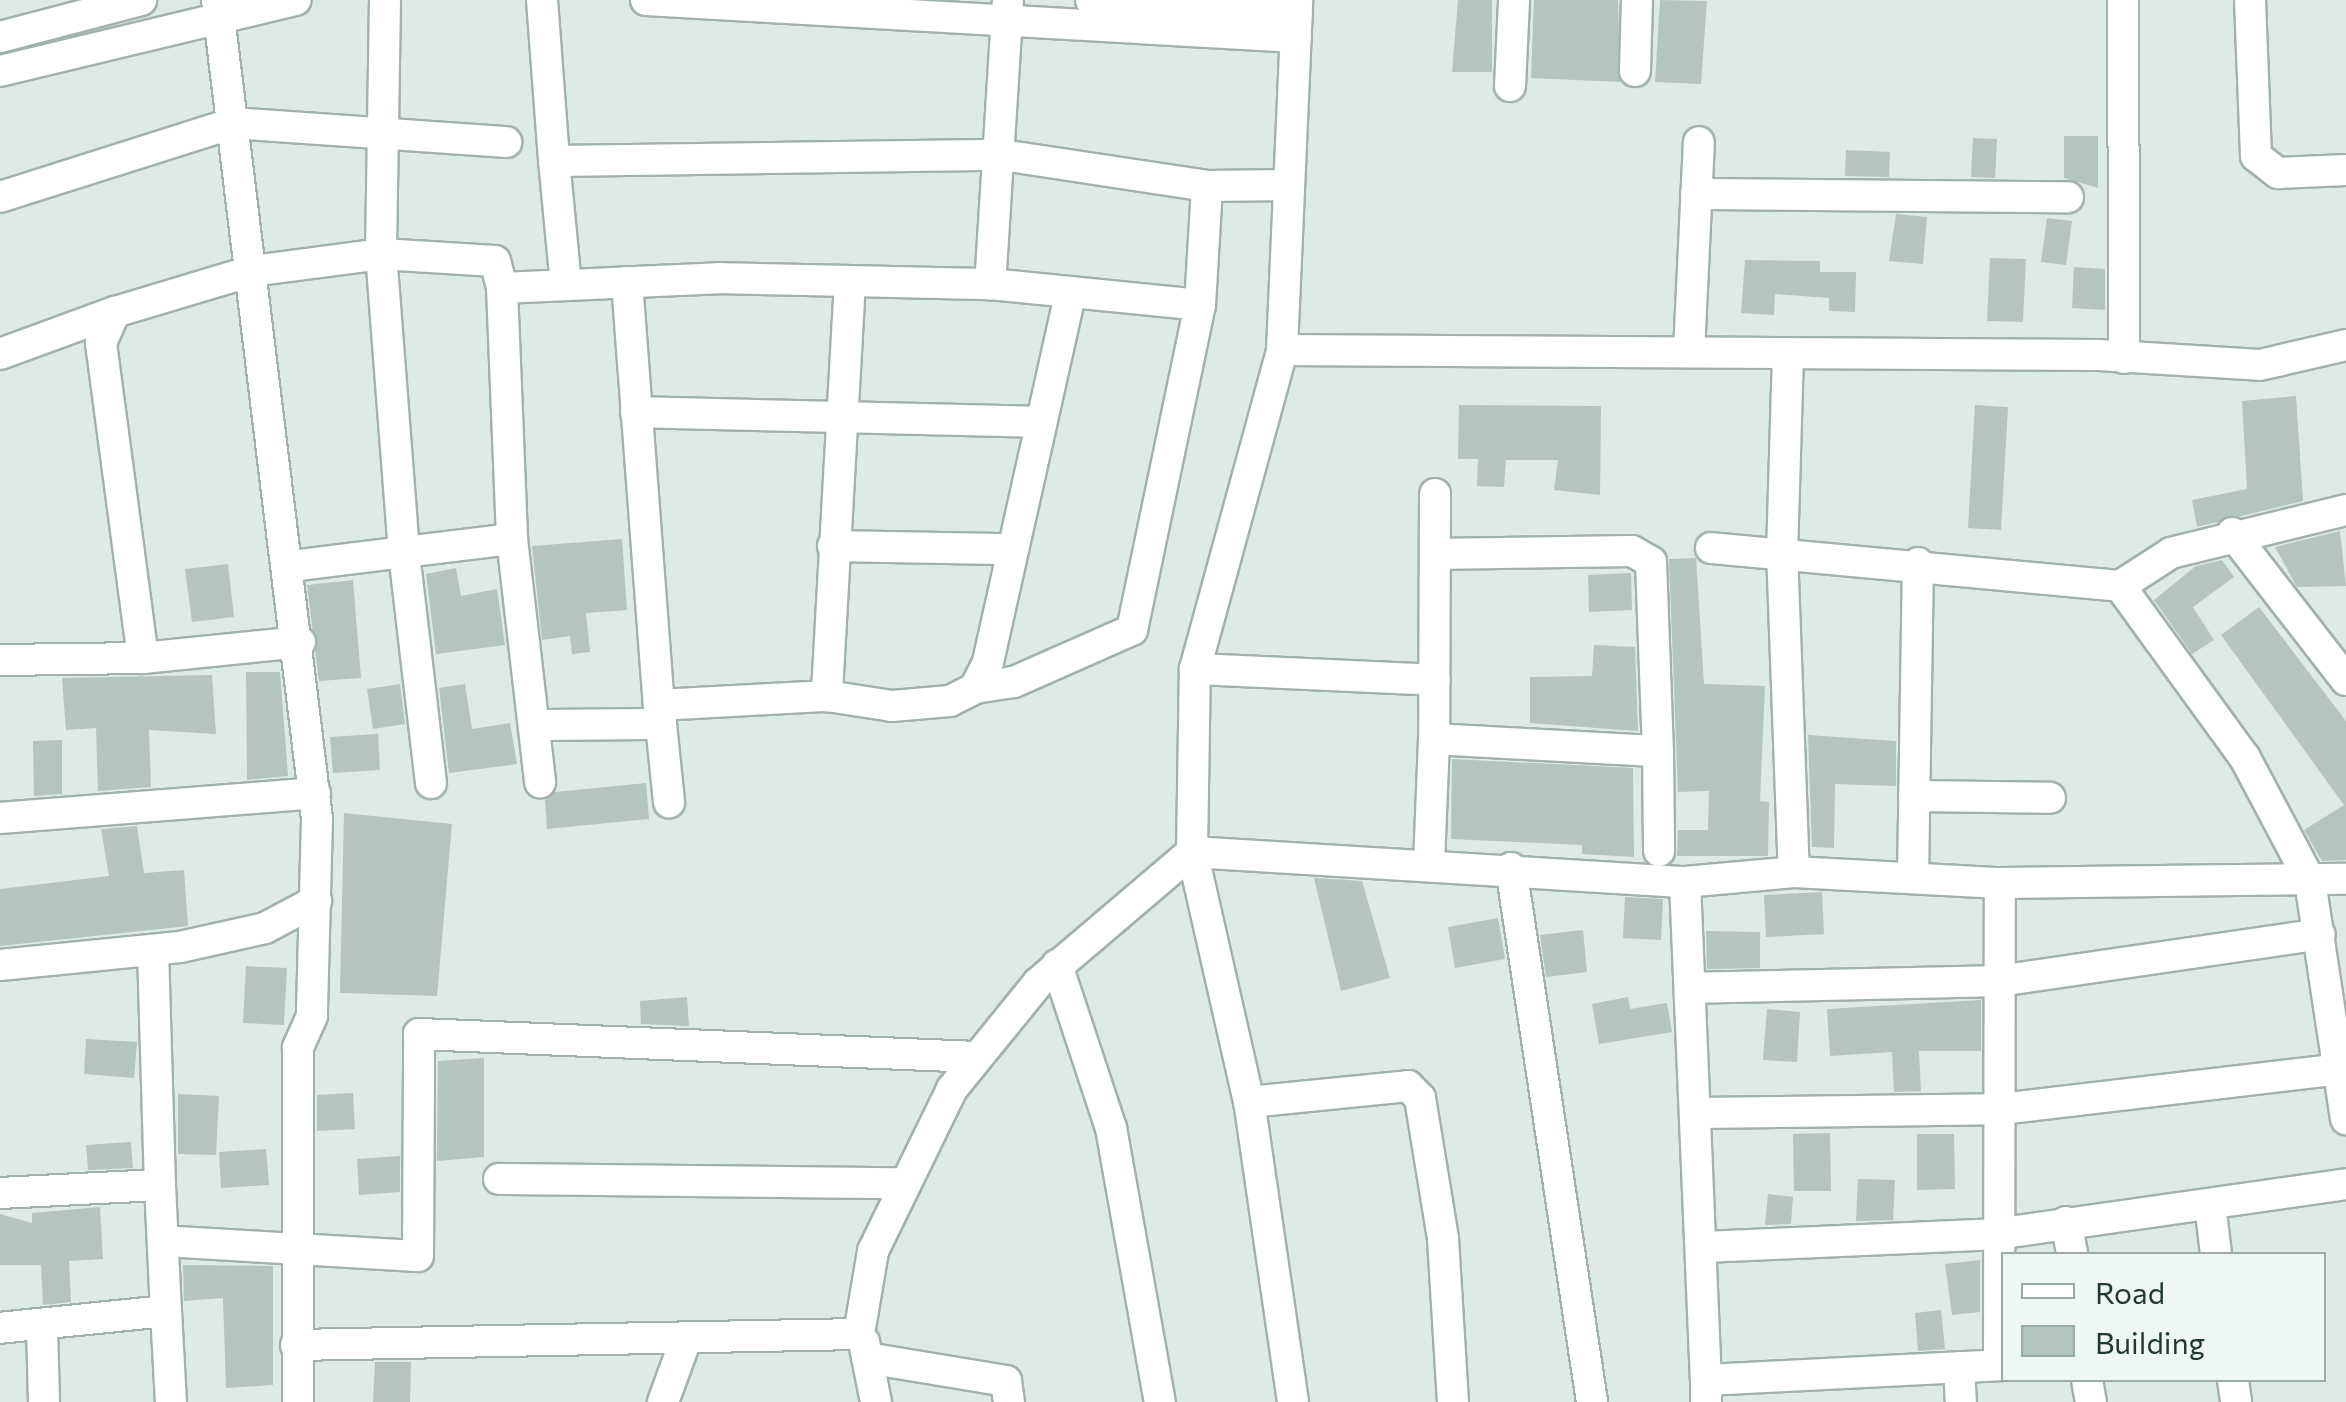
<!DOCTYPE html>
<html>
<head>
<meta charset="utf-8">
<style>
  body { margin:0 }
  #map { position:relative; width:2346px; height:1402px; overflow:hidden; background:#deeae5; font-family:Commissioner,sans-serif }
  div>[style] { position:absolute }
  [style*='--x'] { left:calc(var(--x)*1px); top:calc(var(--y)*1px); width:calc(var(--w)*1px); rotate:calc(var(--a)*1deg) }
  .building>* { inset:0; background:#b3c5be }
  .roads { filter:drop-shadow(2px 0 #a1b2ac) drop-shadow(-2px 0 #a1b2ac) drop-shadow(0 2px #a1b2ac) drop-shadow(0 -2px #a1b2ac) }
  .minor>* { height:30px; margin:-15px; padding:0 15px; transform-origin:15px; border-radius:15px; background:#fff }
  span { translate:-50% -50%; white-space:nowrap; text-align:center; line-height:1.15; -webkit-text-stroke:8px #eef7f3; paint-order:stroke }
  .legend { position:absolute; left:2001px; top:1252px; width:325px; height:130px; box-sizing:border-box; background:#eef7f3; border:2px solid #9baba6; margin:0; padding:12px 18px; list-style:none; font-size:30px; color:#1f3a33 }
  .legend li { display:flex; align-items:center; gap:20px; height:50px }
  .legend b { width:50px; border:2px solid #9baba6 }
</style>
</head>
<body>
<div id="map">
  <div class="building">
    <i style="clip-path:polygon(1458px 0,1492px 0,1492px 72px,1452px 72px)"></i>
    <i style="clip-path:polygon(1534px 0,1618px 0,1620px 82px,1531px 78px)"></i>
    <i style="clip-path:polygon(1660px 0,1707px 1px,1701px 84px,1655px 82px)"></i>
    <i style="clip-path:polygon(2064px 136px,2098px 136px,2098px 188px,2064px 178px)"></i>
    <i style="clip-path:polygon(1973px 138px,1997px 139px,1995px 178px,1971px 177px)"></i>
    <i style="clip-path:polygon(1846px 150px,1890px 152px,1889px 177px,1845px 176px)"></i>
    <i style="clip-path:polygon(1896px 214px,1927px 217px,1923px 264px,1889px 261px)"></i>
    <i style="clip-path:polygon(2047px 218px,2072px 221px,2066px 265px,2041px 262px)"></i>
    <i style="clip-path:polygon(1990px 258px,2026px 259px,2023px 322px,1987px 321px)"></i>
    <i style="clip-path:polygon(1745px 260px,1820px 261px,1820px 272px,1856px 272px,1855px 312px,1829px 311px,1829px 298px,1775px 294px,1774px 315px,1741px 313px)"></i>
    <i style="clip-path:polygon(2074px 267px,2105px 269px,2105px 310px,2072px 308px)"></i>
    <i style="clip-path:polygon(2296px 396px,2303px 501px,2197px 527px,2192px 500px,2247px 489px,2242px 401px)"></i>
    <i style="clip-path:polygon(1459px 405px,1601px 406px,1600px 495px,1554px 490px,1558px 460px,1506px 460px,1504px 487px,1477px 486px,1478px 459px,1458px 459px)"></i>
    <i style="clip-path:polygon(1975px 405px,2008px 407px,2001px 530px,1968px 528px)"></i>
    <i style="clip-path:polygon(2340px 531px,2346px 586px,2297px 587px,2275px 547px)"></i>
    <i style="clip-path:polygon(622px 539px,627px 610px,586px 613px,590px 652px,572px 654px,570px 636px,542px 640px,532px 546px)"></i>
    <i style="clip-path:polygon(1696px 558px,1704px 684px,1765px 686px,1760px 801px,1769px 802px,1768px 856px,1677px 856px,1678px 830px,1708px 830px,1709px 791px,1678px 792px,1669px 559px)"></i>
    <i style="clip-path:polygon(2222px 560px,2234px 577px,2193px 607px,2214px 640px,2192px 654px,2154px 600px,2196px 566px)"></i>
    <i style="clip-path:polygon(228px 564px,234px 617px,192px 622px,185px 569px)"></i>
    <i style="clip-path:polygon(456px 568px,461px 596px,497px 589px,505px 645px,436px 654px,426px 574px)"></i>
    <i style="clip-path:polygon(1631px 573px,1632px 610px,1589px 612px,1588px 575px)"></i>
    <i style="clip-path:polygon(353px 580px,361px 678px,319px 681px,307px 585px)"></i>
    <i style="clip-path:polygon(2259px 607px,2346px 721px,2346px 860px,2322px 861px,2304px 830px,2344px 805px,2221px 635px)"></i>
    <i style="clip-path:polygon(1594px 645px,1635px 647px,1638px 731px,1530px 723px,1530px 677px,1592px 676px)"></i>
    <i style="clip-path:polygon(246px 672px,280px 672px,288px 776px,247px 780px)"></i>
    <i style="clip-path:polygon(212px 675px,216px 734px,149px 730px,151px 787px,98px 791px,96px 728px,66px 730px,62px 678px)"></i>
    <i style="clip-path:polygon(400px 684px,405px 724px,373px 729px,367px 689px)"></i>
    <i style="clip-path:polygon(465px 684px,472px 729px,510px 723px,517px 764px,449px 773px,439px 688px)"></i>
    <i style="clip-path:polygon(378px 734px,380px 770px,333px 773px,330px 737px)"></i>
    <i style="clip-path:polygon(1808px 735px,1896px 741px,1896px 786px,1835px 784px,1834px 848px,1812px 847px)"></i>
    <i style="clip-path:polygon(62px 740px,62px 794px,34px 796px,33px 741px)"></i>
    <i style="clip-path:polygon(1452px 759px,1633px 768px,1634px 857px,1582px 854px,1582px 845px,1451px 839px)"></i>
    <i style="clip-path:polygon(646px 783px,649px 819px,547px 829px,545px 800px,555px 792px)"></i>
    <i style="clip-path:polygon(344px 813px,452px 824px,437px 996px,340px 993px)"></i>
    <i style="clip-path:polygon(137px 826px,144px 873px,184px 870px,188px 926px,0 946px,0 889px,109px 876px,101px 829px)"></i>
    <i style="clip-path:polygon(1314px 878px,1362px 881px,1390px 978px,1341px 991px)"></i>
    <i style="clip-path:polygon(1822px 892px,1824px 934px,1766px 937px,1764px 895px)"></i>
    <i style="clip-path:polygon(1625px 897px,1663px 899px,1661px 940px,1623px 938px)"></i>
    <i style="clip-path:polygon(1498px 918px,1505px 959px,1455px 968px,1448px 927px)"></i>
    <i style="clip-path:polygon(1583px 930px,1587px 972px,1546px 977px,1540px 935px)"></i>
    <i style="clip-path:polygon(1706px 931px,1760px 932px,1760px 968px,1707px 969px)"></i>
    <i style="clip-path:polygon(246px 966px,287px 968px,284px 1025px,243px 1023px)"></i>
    <i style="clip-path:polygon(687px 997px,689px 1026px,641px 1024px,640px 1001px)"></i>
    <i style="clip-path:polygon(1628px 997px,1630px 1009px,1667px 1003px,1672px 1032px,1599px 1044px,1592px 1004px)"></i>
    <i style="clip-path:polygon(1981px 1000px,1981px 1051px,1919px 1051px,1921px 1091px,1894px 1092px,1892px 1052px,1830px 1056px,1827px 1009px)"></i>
    <i style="clip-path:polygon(1767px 1009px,1800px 1012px,1797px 1062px,1763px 1060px)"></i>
    <i style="clip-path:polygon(86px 1039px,137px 1042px,134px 1078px,84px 1074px)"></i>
    <i style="clip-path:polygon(484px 1058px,484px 1157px,437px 1161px,438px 1061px)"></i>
    <i style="clip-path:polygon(353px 1093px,355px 1129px,317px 1131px,317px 1095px)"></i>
    <i style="clip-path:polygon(178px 1094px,219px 1096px,216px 1155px,178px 1154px)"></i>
    <i style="clip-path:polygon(1830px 1133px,1831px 1191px,1794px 1191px,1793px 1134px)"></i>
    <i style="clip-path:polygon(1917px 1134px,1954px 1134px,1955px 1189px,1917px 1190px)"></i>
    <i style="clip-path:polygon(131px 1142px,133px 1168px,88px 1170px,86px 1145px)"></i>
    <i style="clip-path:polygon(266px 1149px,269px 1185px,221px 1188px,219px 1152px)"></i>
    <i style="clip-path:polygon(400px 1156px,400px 1192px,359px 1195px,357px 1159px)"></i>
    <i style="clip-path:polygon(1858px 1179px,1895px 1180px,1893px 1220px,1856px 1221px)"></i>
    <i style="clip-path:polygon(1768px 1194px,1793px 1197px,1791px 1224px,1765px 1225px)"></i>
    <i style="clip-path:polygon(100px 1207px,103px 1259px,69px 1261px,71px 1302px,43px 1305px,41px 1265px,0 1265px,0 1214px,32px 1223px,32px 1213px)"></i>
    <i style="clip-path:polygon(1980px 1260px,1980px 1312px,1952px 1315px,1945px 1264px)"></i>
    <i style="clip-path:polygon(183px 1265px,273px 1266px,273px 1385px,226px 1388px,223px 1298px,184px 1301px)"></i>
    <i style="clip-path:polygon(1941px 1310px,1945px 1349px,1918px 1351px,1915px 1313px)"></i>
    <i style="clip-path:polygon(375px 1362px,411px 1362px,410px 1402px,373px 1402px)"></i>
  </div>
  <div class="roads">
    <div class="minor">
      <i style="--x:217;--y:0;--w:825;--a:83.04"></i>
      <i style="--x:317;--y:819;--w:197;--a:91.5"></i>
      <i style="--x:312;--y:1016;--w:35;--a:114"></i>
      <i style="--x:298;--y:1048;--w:354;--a:90"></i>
      <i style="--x:542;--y:0;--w:161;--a:85.7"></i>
      <i style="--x:646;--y:0;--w:651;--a:3.26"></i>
      <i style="--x:1008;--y:0;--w:285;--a:93.6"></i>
      <i style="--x:990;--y:284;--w:211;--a:5.7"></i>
      <i style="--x:1091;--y:0;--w:206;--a:3.9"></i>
      <i style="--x:2123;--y:0;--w:358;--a:89.8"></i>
      <i style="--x:2250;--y:0;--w:156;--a:87.8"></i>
      <i style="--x:2256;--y:156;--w:28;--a:38"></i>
      <i style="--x:2278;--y:173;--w:68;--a:-2.5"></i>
      <i style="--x:0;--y:37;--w:146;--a:-14.7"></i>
      <i style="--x:0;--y:71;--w:304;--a:-13.5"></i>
      <i style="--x:1635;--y:71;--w:71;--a:-88.4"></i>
      <i style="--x:1510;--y:86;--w:86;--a:-87.3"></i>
      <i style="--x:1696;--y:194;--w:372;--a:0.5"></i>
      <i style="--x:0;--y:197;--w:244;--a:-17.6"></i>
      <i style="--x:233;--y:123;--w:274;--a:4"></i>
      <i style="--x:850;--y:281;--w:416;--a:93.2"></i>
      <i style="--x:827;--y:696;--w:66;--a:8.7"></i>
      <i style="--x:892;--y:706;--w:58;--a:-4.9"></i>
      <i style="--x:950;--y:701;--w:28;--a:-27"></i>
      <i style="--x:975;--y:688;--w:29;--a:-63"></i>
      <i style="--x:988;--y:662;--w:379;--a:-77.4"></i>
      <i style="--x:627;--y:282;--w:424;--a:85.7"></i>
      <i style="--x:659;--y:705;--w:168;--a:-3.1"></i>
      <i style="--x:566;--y:285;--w:125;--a:-95.5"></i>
      <i style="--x:554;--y:161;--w:448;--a:-0.8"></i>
      <i style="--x:1002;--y:155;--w:207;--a:8.6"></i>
      <i style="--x:1207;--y:186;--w:82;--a:-0.7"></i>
      <i style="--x:502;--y:288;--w:251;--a:87.7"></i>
      <i style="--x:512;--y:539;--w:245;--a:83.4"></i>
      <i style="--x:1282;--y:350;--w:816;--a:0.35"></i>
      <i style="--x:2098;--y:355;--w:162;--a:3.5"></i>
      <i style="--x:2260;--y:365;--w:88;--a:-13.1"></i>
      <i style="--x:1689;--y:352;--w:210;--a:-87.3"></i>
      <i style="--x:1788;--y:353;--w:197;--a:91.7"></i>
      <i style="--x:1782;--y:550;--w:322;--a:87.9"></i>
      <i style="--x:0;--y:354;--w:122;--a:-20.1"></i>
      <i style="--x:636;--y:412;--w:404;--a:1.4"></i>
      <i style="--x:1435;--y:494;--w:245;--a:90.2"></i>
      <i style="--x:1434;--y:739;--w:224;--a:3.1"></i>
      <i style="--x:1658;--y:751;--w:100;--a:89.4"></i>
      <i style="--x:2346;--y:510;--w:180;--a:166.2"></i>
      <i style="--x:2171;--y:553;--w:61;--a:147.1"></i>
      <i style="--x:2120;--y:586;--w:213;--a:54"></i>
      <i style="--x:2245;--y:758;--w:139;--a:62.1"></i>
      <i style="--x:2310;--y:881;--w:241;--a:81.4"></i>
      <i style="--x:2232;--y:533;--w:186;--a:52.2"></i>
      <i style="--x:833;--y:546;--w:179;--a:1"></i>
      <i style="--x:1711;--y:548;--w:411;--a:5.3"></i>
      <i style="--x:1435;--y:554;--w:197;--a:-0.9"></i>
      <i style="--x:1632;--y:551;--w:22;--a:30"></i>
      <i style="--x:1651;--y:562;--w:189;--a:87.9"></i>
      <i style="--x:291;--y:566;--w:114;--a:-7.1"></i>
      <i style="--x:404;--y:552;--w:299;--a:-94.4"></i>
      <i style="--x:381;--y:254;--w:254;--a:-89.1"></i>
      <i style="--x:300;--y:642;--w:158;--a:174.2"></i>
      <i style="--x:143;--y:658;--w:318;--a:-97.6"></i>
      <i style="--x:101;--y:343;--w:34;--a:-66"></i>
      <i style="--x:115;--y:312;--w:143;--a:-16.7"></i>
      <i style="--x:252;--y:271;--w:130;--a:-7.5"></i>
      <i style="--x:381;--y:254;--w:114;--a:3.5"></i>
      <i style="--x:495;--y:261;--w:28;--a:75"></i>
      <i style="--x:502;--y:288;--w:217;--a:-2.6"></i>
      <i style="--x:719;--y:278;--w:271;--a:1.3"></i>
      <i style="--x:0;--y:660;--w:143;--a:-0.8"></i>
      <i style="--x:1195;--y:669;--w:240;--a:2.6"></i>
      <i style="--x:975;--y:688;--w:39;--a:-9"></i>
      <i style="--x:1014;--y:682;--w:129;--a:-23.8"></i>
      <i style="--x:1132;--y:630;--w:332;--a:-78.2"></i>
      <i style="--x:1200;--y:305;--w:119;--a:-86.6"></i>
      <i style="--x:659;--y:705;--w:98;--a:84.1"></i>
      <i style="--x:534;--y:725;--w:127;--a:-0.5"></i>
      <i style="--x:431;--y:783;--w:233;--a:-96.7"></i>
      <i style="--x:404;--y:552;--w:109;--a:-6.9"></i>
      <i style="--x:1914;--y:796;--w:136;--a:0.8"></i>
      <i style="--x:0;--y:818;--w:316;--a:-4.5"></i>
      <i style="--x:1429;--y:864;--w:125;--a:-87.7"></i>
      <i style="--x:1511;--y:868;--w:540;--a:81.37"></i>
      <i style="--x:1913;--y:878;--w:315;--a:-89.1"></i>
      <i style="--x:1685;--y:882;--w:498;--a:87.6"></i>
      <i style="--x:153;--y:950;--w:235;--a:88.3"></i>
      <i style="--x:0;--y:965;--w:181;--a:-5.7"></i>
      <i style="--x:180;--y:947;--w:87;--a:-12.6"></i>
      <i style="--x:265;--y:928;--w:58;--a:-27.9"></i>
      <i style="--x:1057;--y:965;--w:172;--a:71.7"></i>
      <i style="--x:1111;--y:1128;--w:278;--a:79.9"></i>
      <i style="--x:1690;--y:988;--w:309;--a:-1.3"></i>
      <i style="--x:1999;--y:981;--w:324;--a:-8.3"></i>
      <i style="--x:1249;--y:1102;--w:160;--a:-5.7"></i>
      <i style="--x:1408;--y:1086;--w:17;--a:45"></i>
      <i style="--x:1420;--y:1098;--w:143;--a:80.7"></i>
      <i style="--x:1443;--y:1239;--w:163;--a:86.5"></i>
      <i style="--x:1695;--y:1113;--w:306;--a:-0.7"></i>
      <i style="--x:2001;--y:1109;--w:341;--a:-6.7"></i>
      <i style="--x:499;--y:1179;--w:405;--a:0.6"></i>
      <i style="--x:0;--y:1193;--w:160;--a:-2.9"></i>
      <i style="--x:160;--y:1185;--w:126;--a:87.3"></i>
      <i style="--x:166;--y:1311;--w:167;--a:174.2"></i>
      <i style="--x:2210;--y:1204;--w:50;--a:83.2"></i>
      <i style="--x:2066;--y:1222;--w:33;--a:79"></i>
      <i style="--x:163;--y:1241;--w:255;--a:3.4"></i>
      <i style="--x:418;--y:1256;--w:222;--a:-89.7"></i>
      <i style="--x:419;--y:1034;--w:558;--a:2.36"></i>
      <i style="--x:1702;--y:1247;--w:294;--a:-2.5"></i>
      <i style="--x:1996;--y:1234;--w:354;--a:-8.1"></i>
      <i style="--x:166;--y:1311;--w:91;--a:86.9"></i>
      <i style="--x:42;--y:1326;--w:76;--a:88.5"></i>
      <i style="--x:864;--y:1342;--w:61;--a:78.7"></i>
      <i style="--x:296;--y:1345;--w:563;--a:-1.12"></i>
      <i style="--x:859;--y:1334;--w:84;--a:-80.4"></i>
      <i style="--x:873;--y:1251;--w:180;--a:-64"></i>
      <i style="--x:952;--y:1089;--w:136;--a:-50.9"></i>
      <i style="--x:1038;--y:983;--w:202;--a:-40.4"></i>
      <i style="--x:1192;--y:852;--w:494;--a:3.5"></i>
      <i style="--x:1685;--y:882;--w:109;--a:-5.2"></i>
      <i style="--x:1794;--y:872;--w:206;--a:3.1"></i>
      <i style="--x:2000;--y:883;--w:346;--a:-0.7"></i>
      <i style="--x:873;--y:1359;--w:135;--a:9.4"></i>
      <i style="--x:1006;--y:1381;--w:21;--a:82"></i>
      <i style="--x:1999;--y:1365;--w:482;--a:-89.9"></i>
      <i style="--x:1959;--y:1367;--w:35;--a:87"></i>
      <i style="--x:2087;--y:1380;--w:22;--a:80"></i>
      <i style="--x:2233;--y:1380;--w:22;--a:82"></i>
      <i style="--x:663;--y:1402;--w:67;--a:-69.9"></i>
      <i style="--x:1293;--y:1402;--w:303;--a:-98.3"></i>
      <i style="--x:1249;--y:1102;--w:256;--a:-102.8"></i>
      <i style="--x:1192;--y:852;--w:183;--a:-89.1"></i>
      <i style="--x:1195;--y:669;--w:331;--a:-74.7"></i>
      <i style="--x:1282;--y:350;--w:350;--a:-87.5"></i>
      <i style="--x:1706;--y:1402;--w:22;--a:-90"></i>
      <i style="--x:1706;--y:1380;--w:298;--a:-2.9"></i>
    </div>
  </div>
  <ul class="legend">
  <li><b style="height:12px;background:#fff"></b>Road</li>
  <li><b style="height:28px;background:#b3c5be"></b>Building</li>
  </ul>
</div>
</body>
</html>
